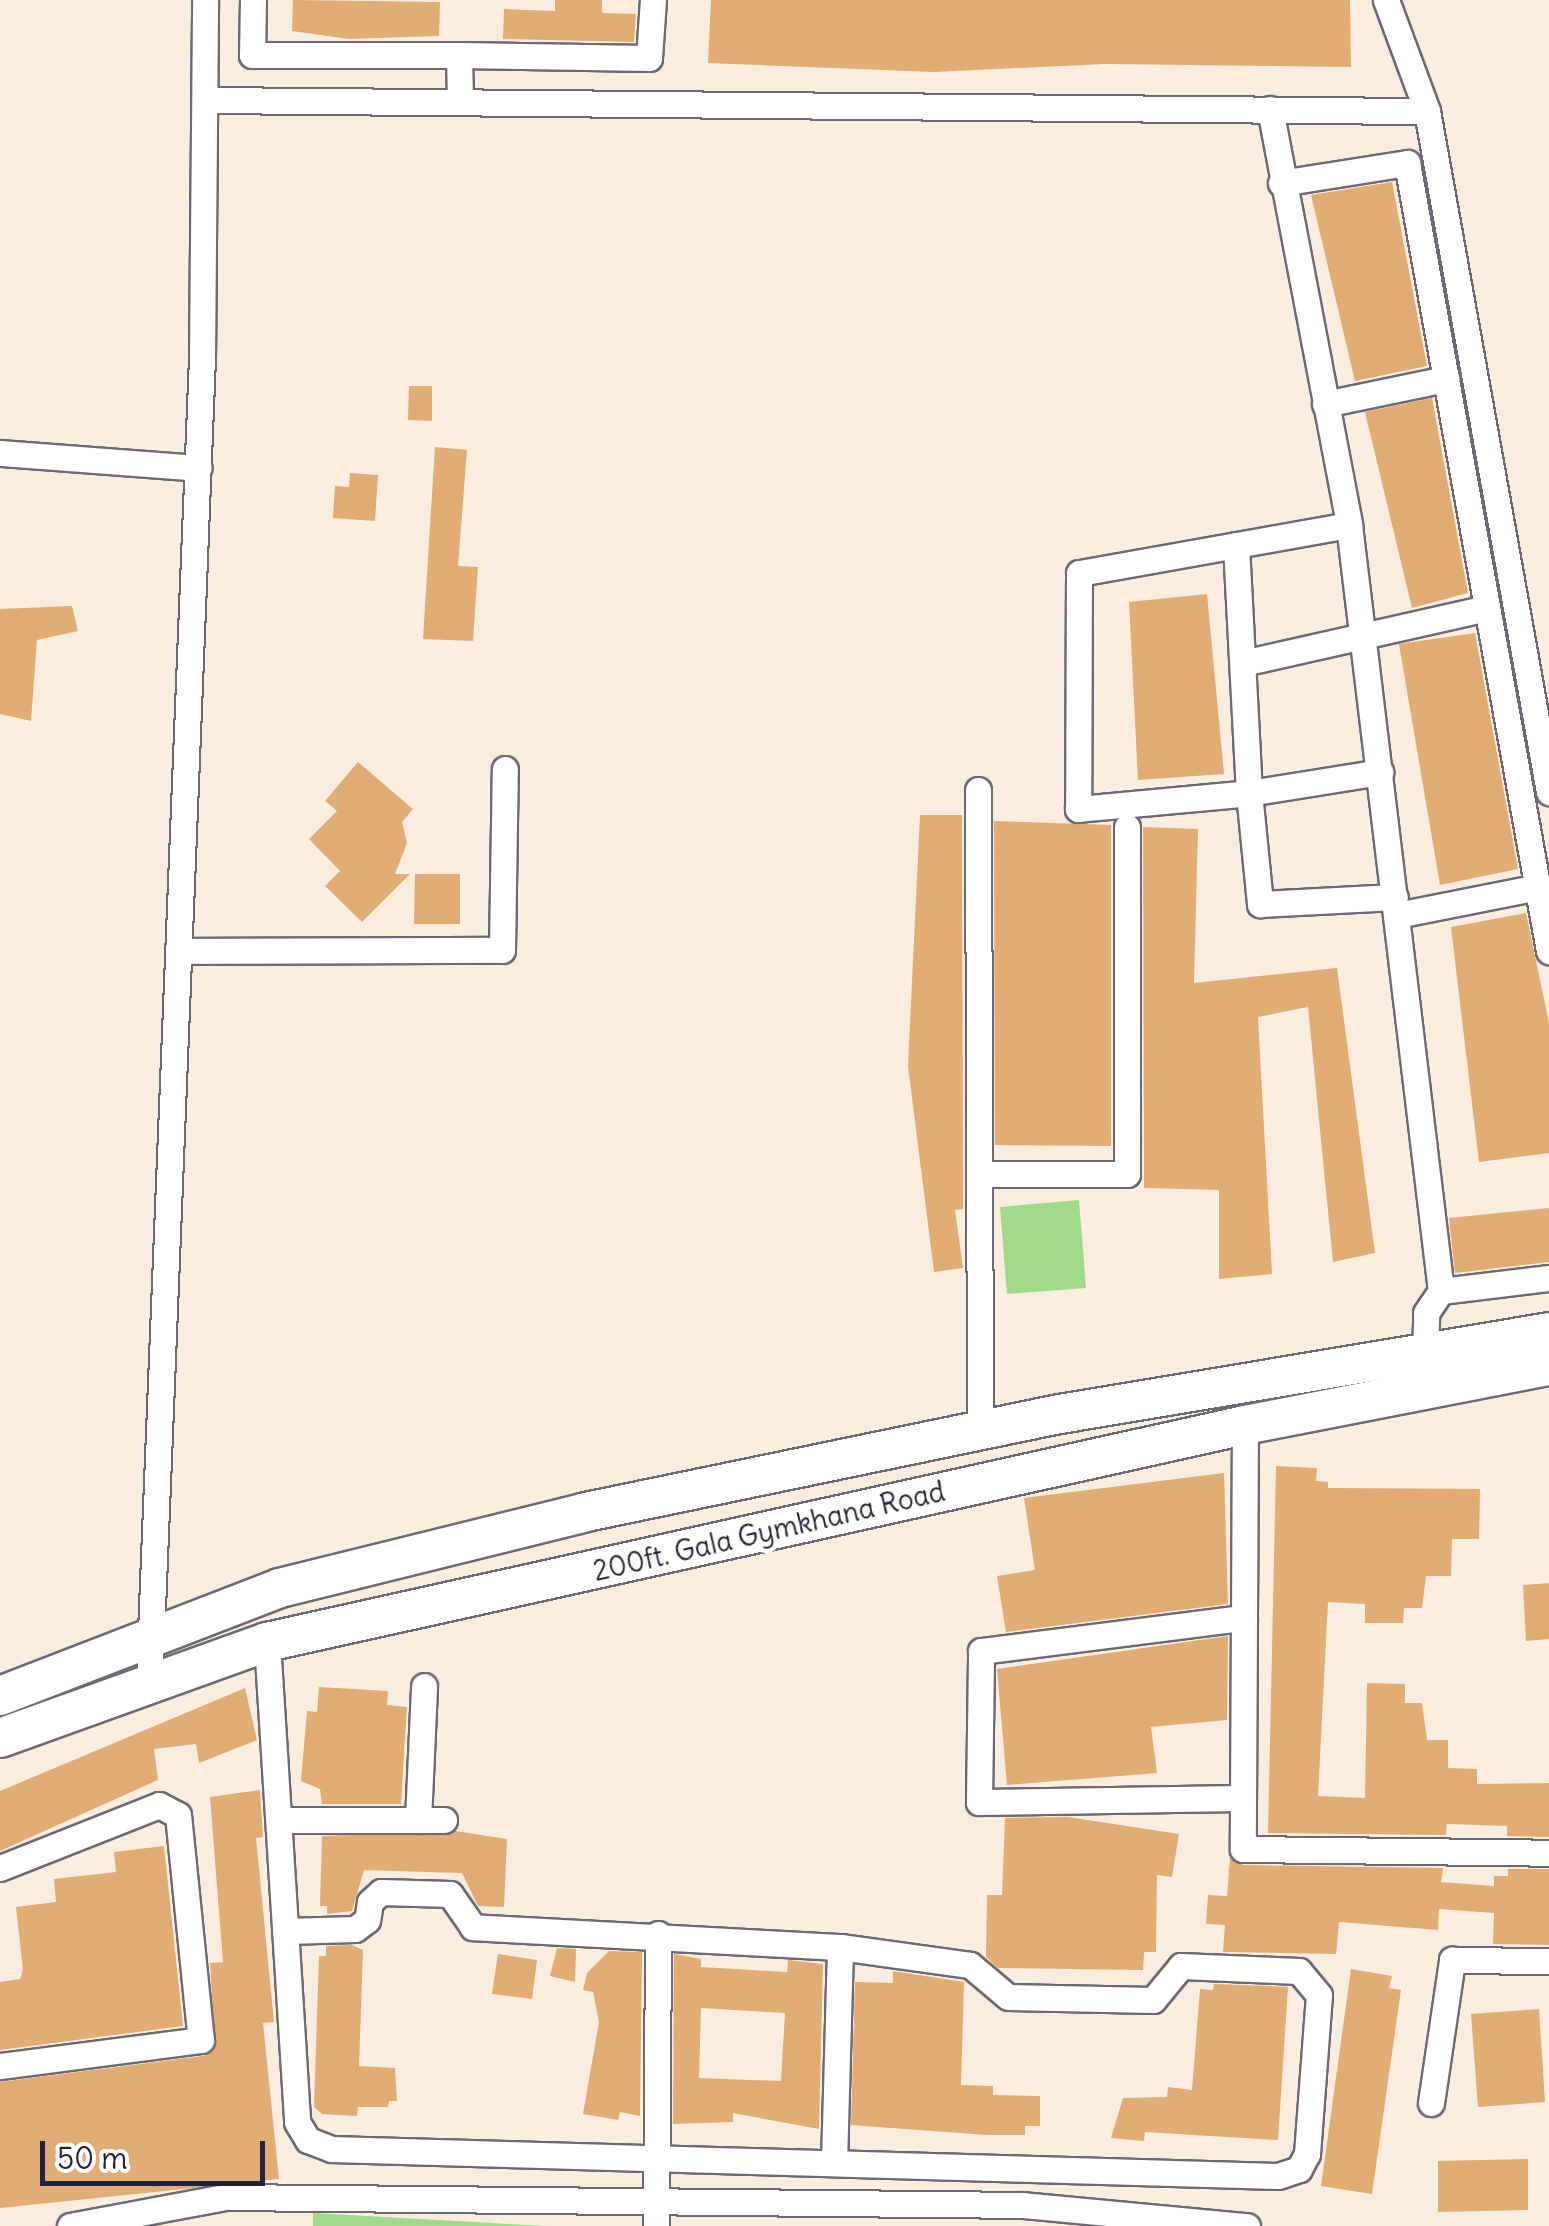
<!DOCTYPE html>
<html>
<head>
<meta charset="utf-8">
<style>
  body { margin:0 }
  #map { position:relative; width:1549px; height:2226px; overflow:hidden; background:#f9eddf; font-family:Delius,sans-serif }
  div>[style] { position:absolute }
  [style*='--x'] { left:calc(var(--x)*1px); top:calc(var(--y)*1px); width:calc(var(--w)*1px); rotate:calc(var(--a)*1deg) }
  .green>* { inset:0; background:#a1d98b }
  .building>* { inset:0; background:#e1ad74 }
  .roads { filter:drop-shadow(2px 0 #6d6974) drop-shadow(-2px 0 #6d6974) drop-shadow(0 2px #6d6974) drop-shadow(0 -2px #6d6974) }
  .street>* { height:25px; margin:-12.5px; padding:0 12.5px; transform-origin:12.5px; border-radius:12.5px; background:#fff }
  .secondary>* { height:38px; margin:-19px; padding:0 19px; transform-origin:19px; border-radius:19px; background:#fff }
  span { translate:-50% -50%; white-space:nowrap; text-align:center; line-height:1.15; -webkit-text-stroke:9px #fff; paint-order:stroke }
  .street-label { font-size:28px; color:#22223b }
  .scale { position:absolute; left:40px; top:2141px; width:225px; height:45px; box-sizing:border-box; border:5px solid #22223b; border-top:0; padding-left:12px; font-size:30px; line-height:35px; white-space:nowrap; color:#22223b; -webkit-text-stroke:8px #fff; paint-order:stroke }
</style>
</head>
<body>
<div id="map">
  <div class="green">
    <i style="clip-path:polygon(1079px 1200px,1086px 1288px,1007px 1294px,1000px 1207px)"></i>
    <i style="clip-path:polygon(313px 2213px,546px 2226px,313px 2226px)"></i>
  </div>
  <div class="building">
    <i style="clip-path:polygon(293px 0,440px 2px,439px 36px,349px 39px,292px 31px)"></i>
    <i style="clip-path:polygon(555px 0,602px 0,602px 13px,636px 14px,634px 42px,503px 39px,504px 9px,555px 11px)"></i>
    <i style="clip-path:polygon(711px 0,1350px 0,1351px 67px,1105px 64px,934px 72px,708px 63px)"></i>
    <i style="clip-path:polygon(1392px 182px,1427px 366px,1355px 381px,1311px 195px)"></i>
    <i style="clip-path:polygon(409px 386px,432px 386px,432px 421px,408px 420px)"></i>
    <i style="clip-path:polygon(1432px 398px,1468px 593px,1412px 608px,1365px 412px)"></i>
    <i style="clip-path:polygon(435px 447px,467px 450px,458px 566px,478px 567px,473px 641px,423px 639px)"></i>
    <i style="clip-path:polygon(350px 473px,378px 475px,375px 521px,333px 518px,335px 486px,349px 487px)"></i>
    <i style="clip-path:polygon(1207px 594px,1224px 774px,1138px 780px,1129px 602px)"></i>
    <i style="clip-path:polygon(72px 606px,78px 631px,37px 640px,31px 721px,0 714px,0 609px)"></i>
    <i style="clip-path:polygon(1475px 633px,1518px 869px,1440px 885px,1399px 644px)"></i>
    <i style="clip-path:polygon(358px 762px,413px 809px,402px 822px,407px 843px,395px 874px,410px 874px,362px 922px,325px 886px,340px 871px,309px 839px,337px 811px,325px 801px)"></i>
    <i style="clip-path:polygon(920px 815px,962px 815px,963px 1209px,955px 1210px,963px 1268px,934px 1272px,908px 1066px)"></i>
    <i style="clip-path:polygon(994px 821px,1111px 825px,1111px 1146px,995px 1145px)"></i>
    <i style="clip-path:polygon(1143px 827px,1198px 829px,1194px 983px,1337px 968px,1375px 1253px,1333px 1262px,1308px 1007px,1258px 1017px,1272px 1274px,1219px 1279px,1219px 1190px,1144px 1188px)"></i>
    <i style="clip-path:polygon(415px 874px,460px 874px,460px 924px,414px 924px)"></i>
    <i style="clip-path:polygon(1526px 913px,1549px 1023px,1549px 1153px,1479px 1162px,1451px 927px)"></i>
    <i style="clip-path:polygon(1549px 1208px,1549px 1262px,1455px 1273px,1449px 1218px)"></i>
    <i style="clip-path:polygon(1276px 1466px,1317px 1468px,1316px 1481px,1328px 1482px,1328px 1488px,1480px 1489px,1479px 1539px,1452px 1539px,1451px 1576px,1426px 1576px,1422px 1608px,1404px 1608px,1403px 1623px,1365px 1623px,1365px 1604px,1328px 1602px,1318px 1796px,1365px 1798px,1367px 1683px,1405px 1684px,1405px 1703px,1422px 1703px,1427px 1740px,1448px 1740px,1448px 1768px,1477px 1769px,1477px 1784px,1549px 1783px,1549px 1837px,1507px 1836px,1507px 1826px,1447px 1824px,1446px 1835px,1268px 1833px)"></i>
    <i style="clip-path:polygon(1224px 1473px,1228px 1604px,1006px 1632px,997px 1576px,1035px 1570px,1024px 1498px)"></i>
    <i style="clip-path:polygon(1549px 1583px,1549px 1639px,1526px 1641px,1523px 1585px)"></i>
    <i style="clip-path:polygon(1228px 1636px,1227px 1720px,1151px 1727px,1157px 1773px,1007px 1785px,997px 1669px)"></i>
    <i style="clip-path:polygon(319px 1687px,388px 1691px,387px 1705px,407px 1707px,401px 1804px,322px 1804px,320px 1789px,301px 1781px,307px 1711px,317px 1712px)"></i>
    <i style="clip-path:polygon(245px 1688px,257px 1740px,199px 1763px,196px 1744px,154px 1749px,158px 1780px,0 1851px,0 1791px)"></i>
    <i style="clip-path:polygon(260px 1790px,263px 1837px,256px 1838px,274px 2022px,263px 2023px,279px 2179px,0 2208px,0 2082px,203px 2056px,215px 2047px,210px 1963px,223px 1962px,210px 1797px)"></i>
    <i style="clip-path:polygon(1068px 1817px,1179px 1834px,1172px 1877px,1157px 1875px,1156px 1952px,1144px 1952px,1143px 1970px,998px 1968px,986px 1957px,987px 1895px,1002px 1895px,1005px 1818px)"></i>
    <i style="clip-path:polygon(455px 1831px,507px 1839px,504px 1907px,478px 1906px,462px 1873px,364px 1870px,352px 1911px,327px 1914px,327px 1906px,320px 1906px,322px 1836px)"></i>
    <i style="clip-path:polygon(164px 1846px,183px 2026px,0 2050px,0 1982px,20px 1979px,23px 1970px,16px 1907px,56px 1902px,54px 1879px,116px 1872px,114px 1852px)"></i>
    <i style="clip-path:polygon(1230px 1858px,1243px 1865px,1443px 1868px,1441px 1882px,1494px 1886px,1494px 1876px,1508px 1876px,1508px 1869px,1549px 1869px,1549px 1945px,1493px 1944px,1494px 1913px,1439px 1909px,1438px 1930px,1339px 1922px,1336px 1954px,1223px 1952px,1225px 1925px,1206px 1924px,1208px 1895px,1227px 1896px)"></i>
    <i style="clip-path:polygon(352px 1945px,363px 1950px,359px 2066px,395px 2068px,397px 2101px,389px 2101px,388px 2107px,358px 2107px,357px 2116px,322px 2114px,314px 2107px,319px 1956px,326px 1956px,326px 1946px)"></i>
    <i style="clip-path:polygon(557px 1948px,576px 1949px,575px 1982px,550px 1976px)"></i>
    <i style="clip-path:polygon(609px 1951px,642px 1952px,640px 2116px,620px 2112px,618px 2120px,583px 2114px,599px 2022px,593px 1992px,583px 1990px,587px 1973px)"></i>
    <i style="clip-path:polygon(498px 1954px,537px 1960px,532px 1999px,492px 1994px)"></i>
    <i style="clip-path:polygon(evenodd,674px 1954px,701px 1959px,701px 1967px,787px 1972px,788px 1960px,823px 1964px,819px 2129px,733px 2113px,733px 2122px,673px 2124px,674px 1954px,701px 2008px,785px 2013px,781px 2081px,699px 2078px,701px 2008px)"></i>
    <i style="clip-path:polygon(1351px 1969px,1392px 1976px,1389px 1988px,1401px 1990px,1372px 2194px,1321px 2186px)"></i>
    <i style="clip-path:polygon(893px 1971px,964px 1982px,961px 2085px,993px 2086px,993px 2095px,1040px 2096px,1040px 2126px,1025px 2126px,1025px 2135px,987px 2135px,851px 2125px,855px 1982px,893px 1983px)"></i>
    <i style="clip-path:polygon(1214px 1984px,1288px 1987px,1278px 2140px,1145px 2132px,1144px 2141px,1111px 2138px,1123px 2098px,1167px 2097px,1168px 2087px,1192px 2090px,1200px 1989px,1213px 1990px)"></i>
    <i style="clip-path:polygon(1539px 2009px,1545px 2102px,1478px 2107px,1471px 2014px)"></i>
    <i style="clip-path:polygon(1528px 2159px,1528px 2210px,1438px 2212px,1438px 2161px)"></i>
  </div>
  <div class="roads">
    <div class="street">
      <i style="--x:253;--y:0;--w:55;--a:91"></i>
      <i style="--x:252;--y:55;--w:207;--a:0"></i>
      <i style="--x:1386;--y:0;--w:118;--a:69.7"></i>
      <i style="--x:1427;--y:111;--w:692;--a:79.84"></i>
      <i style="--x:205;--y:100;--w:1222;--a:0.52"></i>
      <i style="--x:460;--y:102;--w:47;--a:-91.2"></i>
      <i style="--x:459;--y:55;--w:190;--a:0.9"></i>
      <i style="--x:649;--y:58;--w:58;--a:-86.1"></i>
      <i style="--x:1270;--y:109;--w:423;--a:79.2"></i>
      <i style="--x:1349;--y:525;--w:772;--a:83.15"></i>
      <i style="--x:1281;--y:183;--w:128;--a:-9"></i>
      <i style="--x:1407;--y:163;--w:801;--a:79.78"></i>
      <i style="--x:1325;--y:404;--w:124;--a:-11.7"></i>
      <i style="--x:0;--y:453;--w:199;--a:4.3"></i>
      <i style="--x:1349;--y:525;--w:274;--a:169.9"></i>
      <i style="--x:1079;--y:573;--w:236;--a:90.2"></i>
      <i style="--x:1078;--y:809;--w:172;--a:-5.3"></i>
      <i style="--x:1249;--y:793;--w:112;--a:84.3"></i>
      <i style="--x:1260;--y:904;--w:135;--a:-3"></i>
      <i style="--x:1236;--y:545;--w:248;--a:87"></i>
      <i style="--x:1249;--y:793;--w:133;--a:-9.1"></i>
      <i style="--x:1243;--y:663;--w:250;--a:-12.7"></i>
      <i style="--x:978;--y:790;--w:641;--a:89.82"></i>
      <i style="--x:1397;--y:915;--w:144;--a:-11.2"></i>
      <i style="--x:180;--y:951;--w:322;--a:-0.2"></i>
      <i style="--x:502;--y:950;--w:181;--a:-89.1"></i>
      <i style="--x:979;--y:1174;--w:148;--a:0"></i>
      <i style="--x:1127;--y:1174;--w:347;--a:-90"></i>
      <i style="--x:1425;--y:1351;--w:38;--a:-88"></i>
      <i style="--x:1426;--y:1313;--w:27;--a:-56"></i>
      <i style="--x:1441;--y:1291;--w:109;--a:-6.9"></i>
      <i style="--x:1245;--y:1425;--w:424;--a:90.3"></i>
      <i style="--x:1243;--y:1849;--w:306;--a:0.7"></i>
      <i style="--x:267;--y:1642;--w:481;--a:86.4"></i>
      <i style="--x:297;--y:2122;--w:21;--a:59"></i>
      <i style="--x:308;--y:2140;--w:25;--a:21"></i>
      <i style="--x:331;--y:2149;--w:947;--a:1.63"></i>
      <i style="--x:1278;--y:2176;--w:22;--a:-18"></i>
      <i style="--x:1299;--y:2169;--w:17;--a:-62"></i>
      <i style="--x:1307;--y:2154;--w:159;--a:-85.7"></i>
      <i style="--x:1319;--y:1995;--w:31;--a:-130"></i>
      <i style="--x:1299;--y:1971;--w:118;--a:-177.6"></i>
      <i style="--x:1181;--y:1966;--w:44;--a:129.5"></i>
      <i style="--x:1153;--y:2000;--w:145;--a:-178.8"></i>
      <i style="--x:1008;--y:1997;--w:50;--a:-139.9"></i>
      <i style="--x:970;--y:1965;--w:131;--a:-172.1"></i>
      <i style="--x:840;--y:1947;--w:368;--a:-176.9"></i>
      <i style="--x:473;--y:1927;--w:40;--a:-124.9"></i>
      <i style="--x:450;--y:1894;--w:69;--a:-178.3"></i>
      <i style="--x:381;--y:1892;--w:15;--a:138"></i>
      <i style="--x:370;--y:1902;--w:18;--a:99"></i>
      <i style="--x:367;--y:1920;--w:15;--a:143"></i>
      <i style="--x:355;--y:1929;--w:70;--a:178.4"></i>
      <i style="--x:149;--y:1683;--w:1327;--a:-87.71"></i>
      <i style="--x:202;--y:357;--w:357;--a:-89.5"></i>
      <i style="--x:1243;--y:1798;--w:264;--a:179.1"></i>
      <i style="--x:979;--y:1802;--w:151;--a:-89.2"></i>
      <i style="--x:981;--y:1651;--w:265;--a:-7.2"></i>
      <i style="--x:279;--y:1820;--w:165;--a:0"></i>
      <i style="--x:418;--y:1820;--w:134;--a:-87.4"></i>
      <i style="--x:0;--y:1868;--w:171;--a:-21.6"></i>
      <i style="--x:159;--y:1805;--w:21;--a:28"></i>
      <i style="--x:178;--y:1815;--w:226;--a:84.2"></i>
      <i style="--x:201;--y:2040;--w:203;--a:172.6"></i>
      <i style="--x:1431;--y:2103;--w:145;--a:-81.6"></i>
      <i style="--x:1452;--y:1960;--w:97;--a:0.6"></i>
      <i style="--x:834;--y:2163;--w:216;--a:-88.4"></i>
      <i style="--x:70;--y:2226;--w:158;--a:-10.6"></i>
      <i style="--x:225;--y:2197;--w:798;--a:0.57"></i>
      <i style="--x:1023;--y:2205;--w:225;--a:5.4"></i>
      <i style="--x:656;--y:2226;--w:292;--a:-89.6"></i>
    </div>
    <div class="secondary">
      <i style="--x:0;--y:1696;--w:300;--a:-21.1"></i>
      <i style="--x:280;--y:1588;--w:315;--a:-13.9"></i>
      <i style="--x:586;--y:1512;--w:484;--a:-11.7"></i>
      <i style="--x:1060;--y:1414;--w:496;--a:-9.5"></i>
      <i style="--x:0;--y:1738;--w:284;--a:-19.8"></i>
      <i style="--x:267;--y:1642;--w:1002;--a:-12.51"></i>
      <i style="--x:1245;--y:1425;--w:310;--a:-11"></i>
    </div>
  </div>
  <div class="street-label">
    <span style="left:769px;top:1531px;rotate:-13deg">200ft. Gala Gymkhana Road</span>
  </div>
  <div class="scale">50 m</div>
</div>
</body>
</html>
